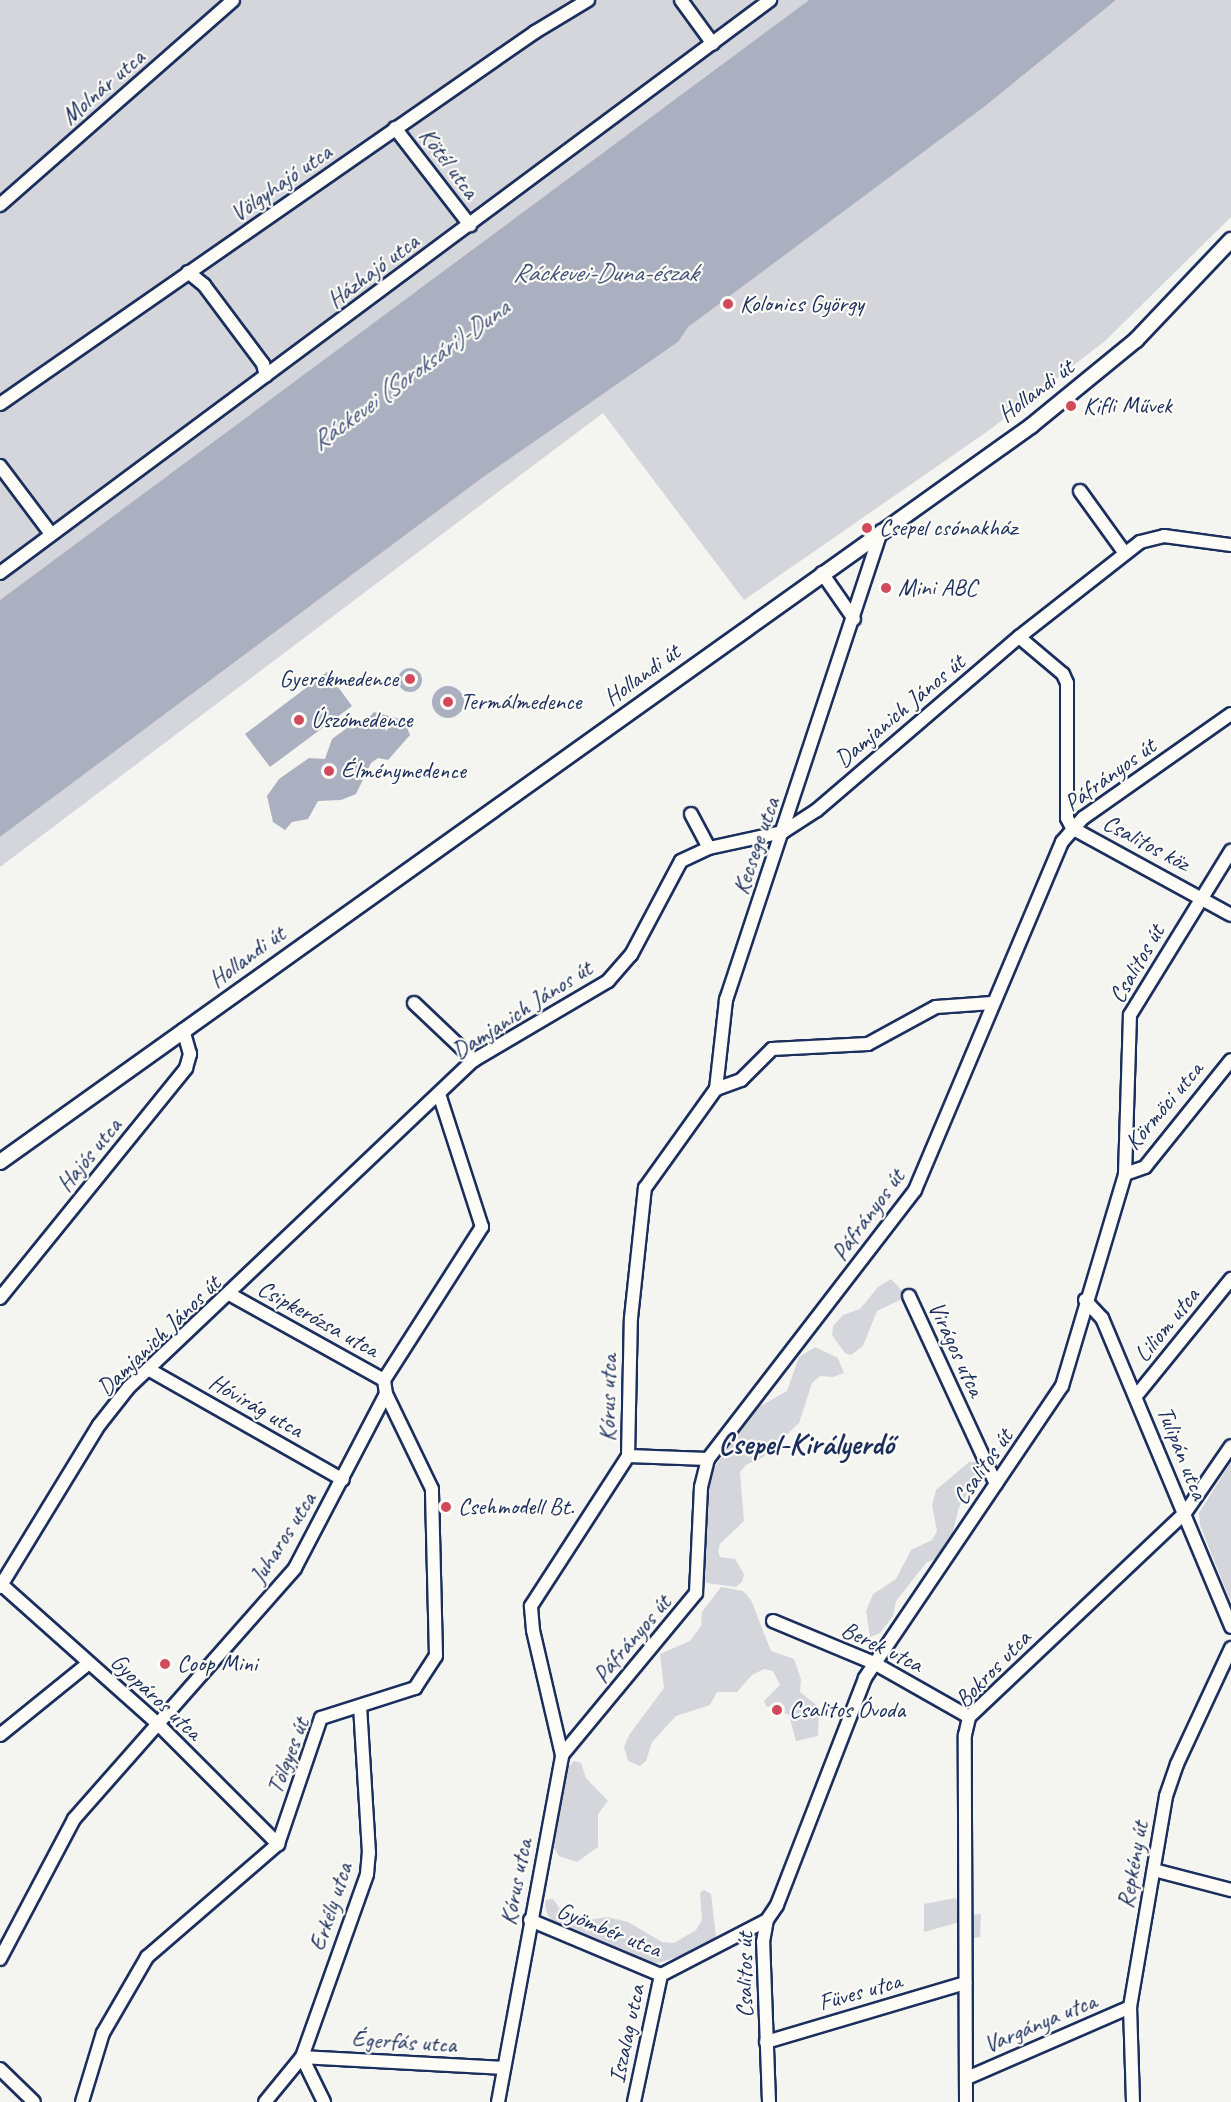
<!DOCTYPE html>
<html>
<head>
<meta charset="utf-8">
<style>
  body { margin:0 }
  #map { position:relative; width:1231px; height:2102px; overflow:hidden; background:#f4f4f1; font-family:Caveat,sans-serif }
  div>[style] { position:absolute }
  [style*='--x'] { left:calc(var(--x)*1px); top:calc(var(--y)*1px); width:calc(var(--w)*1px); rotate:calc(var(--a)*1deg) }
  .green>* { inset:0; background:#d4d6db }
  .water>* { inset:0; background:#aab0bf }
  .round { border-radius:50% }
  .roads { filter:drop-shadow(2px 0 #1b2f5e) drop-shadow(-2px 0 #1b2f5e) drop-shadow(0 2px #1b2f5e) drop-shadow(0 -2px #1b2f5e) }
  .minor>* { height:12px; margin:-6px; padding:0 6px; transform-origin:6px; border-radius:6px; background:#fdfcf7 }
  .tertiary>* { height:14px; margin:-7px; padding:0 7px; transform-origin:7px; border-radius:7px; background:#fdfcf7 }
  .dots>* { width:16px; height:16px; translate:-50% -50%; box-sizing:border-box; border:3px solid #fdfcf7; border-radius:50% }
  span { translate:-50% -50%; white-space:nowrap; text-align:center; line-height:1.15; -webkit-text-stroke:4.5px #fdfcf7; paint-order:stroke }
  .street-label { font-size:24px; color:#1b2f5e }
  .poi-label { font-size:24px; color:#1b2f5e }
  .left { translate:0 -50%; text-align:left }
  .right { translate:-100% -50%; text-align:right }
  .water-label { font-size:26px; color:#46567b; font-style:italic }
  .district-label { font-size:30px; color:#1b2f5e; font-weight:700 }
</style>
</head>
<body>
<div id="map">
  <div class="green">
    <i style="clip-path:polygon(0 0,809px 0,0 600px)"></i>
    <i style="clip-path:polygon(1116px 0,1231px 0,1231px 217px,1105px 341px,988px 431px,744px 600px,603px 413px,0 867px,0 837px,482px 478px,678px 342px,687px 327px,984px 107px)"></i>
    <i style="clip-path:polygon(891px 1279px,904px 1293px,900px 1300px,877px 1311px,863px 1346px,851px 1355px,845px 1353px,832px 1335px,833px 1326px,843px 1315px,860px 1309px,878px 1287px)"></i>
    <i style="clip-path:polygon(815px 1347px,838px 1358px,844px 1373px,833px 1377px,820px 1376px,812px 1383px,799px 1423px,763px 1457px,746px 1465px,740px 1472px,744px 1521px,720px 1544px,718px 1551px,720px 1557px,735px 1559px,744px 1574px,742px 1582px,736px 1587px,707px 1583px,703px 1577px,702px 1518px,711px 1472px,757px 1408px,787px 1391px,799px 1357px)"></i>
    <i style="clip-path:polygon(969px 1462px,977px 1462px,980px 1475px,959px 1507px,950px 1543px,939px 1557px,926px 1563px,896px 1601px,893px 1616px,880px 1633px,870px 1637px,866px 1611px,873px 1594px,896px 1579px,911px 1550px,932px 1540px,937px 1531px,932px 1505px,936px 1490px)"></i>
    <i style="clip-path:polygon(1231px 1462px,1231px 1603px,1200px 1525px,1199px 1513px)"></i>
    <i style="clip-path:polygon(721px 1587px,743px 1591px,751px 1600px,771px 1651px,794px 1659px,801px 1679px,800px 1692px,819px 1707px,818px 1736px,796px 1741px,789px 1715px,766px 1706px,764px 1701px,780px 1685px,773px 1671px,764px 1669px,752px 1675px,737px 1692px,717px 1692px,710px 1705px,676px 1716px,652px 1742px,646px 1761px,640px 1766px,628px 1761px,624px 1747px,629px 1735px,664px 1688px,660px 1654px,690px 1641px,701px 1626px,702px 1612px)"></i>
    <i style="clip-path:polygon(574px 1761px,581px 1763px,586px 1778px,608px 1801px,598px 1814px,598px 1847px,577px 1862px,559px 1856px,554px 1848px,566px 1770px)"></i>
    <i style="clip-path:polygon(704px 1890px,711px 1894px,716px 1937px,704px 1949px,658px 1963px,641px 1964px,560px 1928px,548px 1916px,545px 1906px,546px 1900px,553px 1899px,563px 1913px,582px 1921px,607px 1917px,628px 1922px,662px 1942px,674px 1943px,696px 1930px,702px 1920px,700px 1893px)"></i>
    <i style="clip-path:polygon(955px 1898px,971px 1915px,981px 1914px,980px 1937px,973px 1938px,956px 1923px,924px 1932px,924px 1904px)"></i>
  </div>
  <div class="water">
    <i style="clip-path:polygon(809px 0,1116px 0,984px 107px,688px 327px,678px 342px,482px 478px,0 837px,0 600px)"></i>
    <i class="round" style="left:398px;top:668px;width:24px;height:24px"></i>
    <i style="clip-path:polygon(327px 672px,352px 706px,270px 767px,245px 734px)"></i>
    <i class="round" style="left:432px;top:686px;width:32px;height:32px"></i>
    <i style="clip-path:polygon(374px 712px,404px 720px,410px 735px,388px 760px,378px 758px,371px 763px,356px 794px,341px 800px,318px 801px,308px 819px,292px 822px,285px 830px,273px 822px,267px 796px,279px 779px,309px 758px,325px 759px,332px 739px,358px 720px,365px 722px)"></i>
  </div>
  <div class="roads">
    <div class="minor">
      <i style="--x:681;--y:0;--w:54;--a:54"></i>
      <i style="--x:395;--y:128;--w:123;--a:52.3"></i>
      <i style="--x:0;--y:205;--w:310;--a:-41.3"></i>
      <i style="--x:188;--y:272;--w:21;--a:39"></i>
      <i style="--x:204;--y:285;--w:99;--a:53.2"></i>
      <i style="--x:263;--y:364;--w:12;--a:76"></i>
      <i style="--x:0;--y:404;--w:652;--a:-34.81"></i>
      <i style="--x:535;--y:32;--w:62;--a:-31.1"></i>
      <i style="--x:0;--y:466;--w:85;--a:53.1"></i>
      <i style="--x:1080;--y:491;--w:75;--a:54.2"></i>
      <i style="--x:0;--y:573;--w:960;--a:-36.65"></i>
      <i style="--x:822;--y:573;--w:56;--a:55.2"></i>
      <i style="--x:1019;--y:637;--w:57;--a:40.1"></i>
      <i style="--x:1063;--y:674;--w:10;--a:66"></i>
      <i style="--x:1067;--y:683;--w:135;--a:90"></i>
      <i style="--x:1067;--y:818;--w:11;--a:63"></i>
      <i style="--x:691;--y:814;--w:38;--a:62"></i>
      <i style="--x:1072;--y:828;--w:181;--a:28.7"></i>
      <i style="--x:414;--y:1003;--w:83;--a:43.5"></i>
      <i style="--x:716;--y:1089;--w:90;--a:-83.6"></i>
      <i style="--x:726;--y:1000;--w:494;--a:-71.7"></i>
      <i style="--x:1125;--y:1174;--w:21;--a:-19"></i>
      <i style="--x:1145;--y:1167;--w:137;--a:-51.2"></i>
      <i style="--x:231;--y:1295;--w:175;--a:29.1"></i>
      <i style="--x:909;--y:1296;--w:207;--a:65.2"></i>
      <i style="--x:0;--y:1298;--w:296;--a:-51"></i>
      <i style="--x:186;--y:1068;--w:15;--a:-74"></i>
      <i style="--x:190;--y:1054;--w:25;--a:-106"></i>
      <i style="--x:1085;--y:1300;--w:25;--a:47"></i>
      <i style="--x:1102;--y:1318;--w:335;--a:67.3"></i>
      <i style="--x:148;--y:1369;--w:224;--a:29.6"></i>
      <i style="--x:1136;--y:1396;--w:151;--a:-50.9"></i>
      <i style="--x:628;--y:1456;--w:80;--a:2.1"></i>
      <i style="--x:2;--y:1585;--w:209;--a:41.7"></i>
      <i style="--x:158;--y:1724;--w:170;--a:45"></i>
      <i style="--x:0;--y:1587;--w:190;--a:-58.6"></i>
      <i style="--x:99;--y:1425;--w:48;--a:-51.7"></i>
      <i style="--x:129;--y:1387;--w:475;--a:-43.5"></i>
      <i style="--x:474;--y:1060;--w:156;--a:-30.5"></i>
      <i style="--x:608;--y:981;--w:35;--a:-49"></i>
      <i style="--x:631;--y:955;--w:106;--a:-62"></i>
      <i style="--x:681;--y:861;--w:31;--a:-25"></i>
      <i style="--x:709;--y:848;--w:76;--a:-12.2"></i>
      <i style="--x:783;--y:832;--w:40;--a:-32.9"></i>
      <i style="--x:817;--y:810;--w:266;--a:-40.6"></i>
      <i style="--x:1019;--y:637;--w:154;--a:-38.1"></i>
      <i style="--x:1140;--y:542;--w:25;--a:-14"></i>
      <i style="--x:1164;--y:536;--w:68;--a:7.7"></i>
      <i style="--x:773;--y:1621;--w:109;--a:22.6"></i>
      <i style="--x:874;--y:1663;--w:109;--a:29.6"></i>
      <i style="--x:0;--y:1735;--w:114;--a:-39"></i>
      <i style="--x:562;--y:1755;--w:210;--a:-50.4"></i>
      <i style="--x:696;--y:1593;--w:106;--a:-87.3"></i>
      <i style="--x:701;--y:1487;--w:29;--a:-76"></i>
      <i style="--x:708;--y:1459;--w:339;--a:-52.4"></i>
      <i style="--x:915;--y:1190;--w:378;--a:-67.1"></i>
      <i style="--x:1062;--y:842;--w:32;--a:-49"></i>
      <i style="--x:1083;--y:818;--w:181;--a:-35.1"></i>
      <i style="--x:1154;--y:1870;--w:80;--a:14.6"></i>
      <i style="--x:530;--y:1920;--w:142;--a:22.8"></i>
      <i style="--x:0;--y:1959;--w:158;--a:-62.1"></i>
      <i style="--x:74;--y:1819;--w:334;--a:-48.6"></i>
      <i style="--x:295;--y:1568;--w:196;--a:-62.4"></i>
      <i style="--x:386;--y:1394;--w:14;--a:-98"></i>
      <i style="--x:384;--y:1380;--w:182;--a:-57.4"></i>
      <i style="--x:482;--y:1227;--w:140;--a:-107.9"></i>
      <i style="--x:661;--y:1975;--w:119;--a:-27.4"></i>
      <i style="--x:766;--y:2042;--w:208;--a:-16.5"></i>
      <i style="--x:0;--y:2069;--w:47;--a:44.1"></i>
      <i style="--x:967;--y:2078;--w:178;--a:-23.5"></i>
      <i style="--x:82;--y:2102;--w:72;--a:-73.1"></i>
      <i style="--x:103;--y:2033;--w:88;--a:-59.9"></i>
      <i style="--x:147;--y:1957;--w:173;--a:-40.8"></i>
      <i style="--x:278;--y:1844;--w:133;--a:-71.2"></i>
      <i style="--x:321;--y:1718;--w:99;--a:-17.7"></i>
      <i style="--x:415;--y:1688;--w:38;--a:-57"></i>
      <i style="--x:436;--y:1656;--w:167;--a:-91.4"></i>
      <i style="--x:432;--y:1489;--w:106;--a:-115.8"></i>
      <i style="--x:265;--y:2102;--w:58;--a:-50.6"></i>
      <i style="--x:302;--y:2057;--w:194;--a:-70.4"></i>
      <i style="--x:367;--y:1874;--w:21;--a:-85"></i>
      <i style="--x:369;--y:1853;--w:146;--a:-93.5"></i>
      <i style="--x:324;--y:2102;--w:50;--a:-116.1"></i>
      <i style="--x:302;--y:2057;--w:202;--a:3.1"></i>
      <i style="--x:498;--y:2102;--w:353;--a:-79.5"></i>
      <i style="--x:562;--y:1755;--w:128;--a:-103.1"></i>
      <i style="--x:533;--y:1630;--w:24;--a:-95"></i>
      <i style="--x:531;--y:1606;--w:179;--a:-57.1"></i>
      <i style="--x:628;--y:1456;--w:138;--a:-88.8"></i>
      <i style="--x:631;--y:1318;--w:131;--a:-83.9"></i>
      <i style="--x:645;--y:1188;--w:122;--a:-54.4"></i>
      <i style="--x:716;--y:1089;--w:27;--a:-20"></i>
      <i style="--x:741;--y:1080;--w:44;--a:-45"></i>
      <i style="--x:772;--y:1049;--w:96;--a:-3"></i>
      <i style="--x:868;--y:1044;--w:77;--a:-28.6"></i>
      <i style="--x:936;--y:1007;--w:56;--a:-4.1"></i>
      <i style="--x:634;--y:2102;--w:130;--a:-78"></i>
      <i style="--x:769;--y:2102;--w:160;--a:-92.1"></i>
      <i style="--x:763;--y:1942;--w:22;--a:-80"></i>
      <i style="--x:767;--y:1920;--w:18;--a:-56"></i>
      <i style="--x:777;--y:1905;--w:243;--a:-68.8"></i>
      <i style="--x:865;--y:1678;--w:352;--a:-56"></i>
      <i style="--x:1062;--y:1386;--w:221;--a:-73.4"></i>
      <i style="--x:1125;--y:1174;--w:159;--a:-88.2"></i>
      <i style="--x:1130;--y:1015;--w:193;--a:-58.4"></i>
      <i style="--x:966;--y:2102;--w:367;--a:-90.2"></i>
      <i style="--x:965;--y:1735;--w:18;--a:-77"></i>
      <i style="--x:969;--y:1717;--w:297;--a:-43.4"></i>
      <i style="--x:1185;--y:1513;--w:81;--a:-55.5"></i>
      <i style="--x:1133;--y:2102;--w:95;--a:-91.8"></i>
      <i style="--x:1130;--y:2007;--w:214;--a:-80.3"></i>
      <i style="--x:1166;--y:1796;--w:34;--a:-71"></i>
      <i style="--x:1177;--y:1764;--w:128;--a:-65"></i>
    </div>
    <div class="tertiary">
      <i style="--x:0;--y:1162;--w:1267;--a:-35.52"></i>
      <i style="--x:1031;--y:426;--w:136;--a:-39.3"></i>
      <i style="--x:1136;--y:340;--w:138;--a:-46.5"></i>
    </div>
  </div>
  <div class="dots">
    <i style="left:728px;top:304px;background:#d1495b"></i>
    <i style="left:1071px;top:406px;background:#d1495b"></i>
    <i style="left:867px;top:528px;background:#d1495b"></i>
    <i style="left:886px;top:588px;background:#d1495b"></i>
    <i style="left:410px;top:679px;background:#d1495b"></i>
    <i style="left:448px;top:702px;background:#d1495b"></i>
    <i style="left:299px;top:720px;background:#d1495b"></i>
    <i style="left:329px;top:771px;background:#d1495b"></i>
    <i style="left:446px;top:1507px;background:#d1495b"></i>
    <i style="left:165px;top:1664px;background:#d1495b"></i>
    <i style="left:777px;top:1710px;background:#d1495b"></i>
  </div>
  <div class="street-label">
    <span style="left:103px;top:87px;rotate:-41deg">Molnár utca</span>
    <span style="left:449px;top:163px;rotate:53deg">Kötél utca</span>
    <span style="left:281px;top:183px;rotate:-35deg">Völgyhajó utca</span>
    <span style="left:373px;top:271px;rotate:-37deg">Házhajó utca</span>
    <span style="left:1036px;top:391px;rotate:-37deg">Hollandi út</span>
    <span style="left:642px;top:675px;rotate:-36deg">Hollandi út</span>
    <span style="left:900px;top:711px;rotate:-40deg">Damjanich János út</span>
    <span style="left:1110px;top:775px;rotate:-36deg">Páfrányos út</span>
    <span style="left:1146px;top:843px;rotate:28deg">Csalitos köz</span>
    <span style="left:756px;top:846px;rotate:-71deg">Kecsege utca</span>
    <span style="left:247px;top:957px;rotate:-36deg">Hollandi út</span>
    <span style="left:1137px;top:964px;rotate:-60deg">Csalitos út</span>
    <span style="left:522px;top:1010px;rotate:-33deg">Damjanich János út</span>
    <span style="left:1164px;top:1106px;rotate:-50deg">Körmöci utca</span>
    <span style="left:89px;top:1155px;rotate:-51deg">Hajós utca</span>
    <span style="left:868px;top:1215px;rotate:-54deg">Páfrányos út</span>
    <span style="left:318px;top:1319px;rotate:29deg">Csipkerózsa utca</span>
    <span style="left:1167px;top:1325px;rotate:-51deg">Liliom utca</span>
    <span style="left:159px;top:1336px;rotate:-44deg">Damjanich János út</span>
    <span style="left:956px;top:1349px;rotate:65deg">Virágos utca</span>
    <span style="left:608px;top:1398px;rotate:-89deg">Kórus utca</span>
    <span style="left:256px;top:1406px;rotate:30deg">Hóvirág utca</span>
    <span style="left:1182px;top:1453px;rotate:68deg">Tulipán utca</span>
    <span style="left:983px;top:1467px;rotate:-55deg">Csalitos út</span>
    <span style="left:283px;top:1538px;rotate:-58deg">Juharos utca</span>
    <span style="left:632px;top:1639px;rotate:-50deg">Páfrányos út</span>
    <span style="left:882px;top:1647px;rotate:26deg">Berek utca</span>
    <span style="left:993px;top:1669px;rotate:-46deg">Bokros utca</span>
    <span style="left:156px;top:1697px;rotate:43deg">Gyopáros utca</span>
    <span style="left:288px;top:1756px;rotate:-69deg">Tölgyes út</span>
    <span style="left:1133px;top:1865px;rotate:-80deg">Repkény út</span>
    <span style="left:516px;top:1882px;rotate:-79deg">Kórus utca</span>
    <span style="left:331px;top:1907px;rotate:-72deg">Erkély utca</span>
    <span style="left:609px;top:1930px;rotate:22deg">Gyömbér utca</span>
    <span style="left:745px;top:1975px;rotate:-90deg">Csalitos út</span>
    <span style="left:860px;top:1992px;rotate:-16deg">Füves utca</span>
    <span style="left:1040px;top:2023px;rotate:-23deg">Vargánya utca</span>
    <span style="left:627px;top:2034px;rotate:-78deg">Iszalag utca</span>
    <span style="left:404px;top:2042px;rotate:3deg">Égerfás utca</span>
  </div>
  <div class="poi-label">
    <span class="left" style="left:740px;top:304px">Kolonics György</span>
    <span class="left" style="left:1083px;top:406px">Kifli Művek</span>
    <span class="left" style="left:879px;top:528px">Csepel csónakház</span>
    <span class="left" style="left:898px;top:588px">Mini ABC</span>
    <span class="right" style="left:398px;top:679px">Gyerekmedence</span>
    <span class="left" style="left:460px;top:702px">Termálmedence</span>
    <span class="left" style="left:311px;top:720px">Úszómedence</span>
    <span class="left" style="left:341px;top:771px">Élménymedence</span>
    <span class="left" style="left:458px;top:1507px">Csehmodell Bt.</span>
    <span class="left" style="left:177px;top:1664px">Coop Mini</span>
    <span class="left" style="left:789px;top:1710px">Csalitos Óvoda</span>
  </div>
  <div class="water-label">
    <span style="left:605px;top:273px">Ráckevei-Duna-észak</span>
    <span style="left:410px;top:375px;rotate:-36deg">Ráckevei (Soroksári)-Duna</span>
  </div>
  <div class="district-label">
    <span style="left:806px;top:1444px">Csepel-Királyerdő</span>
  </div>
</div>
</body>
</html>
